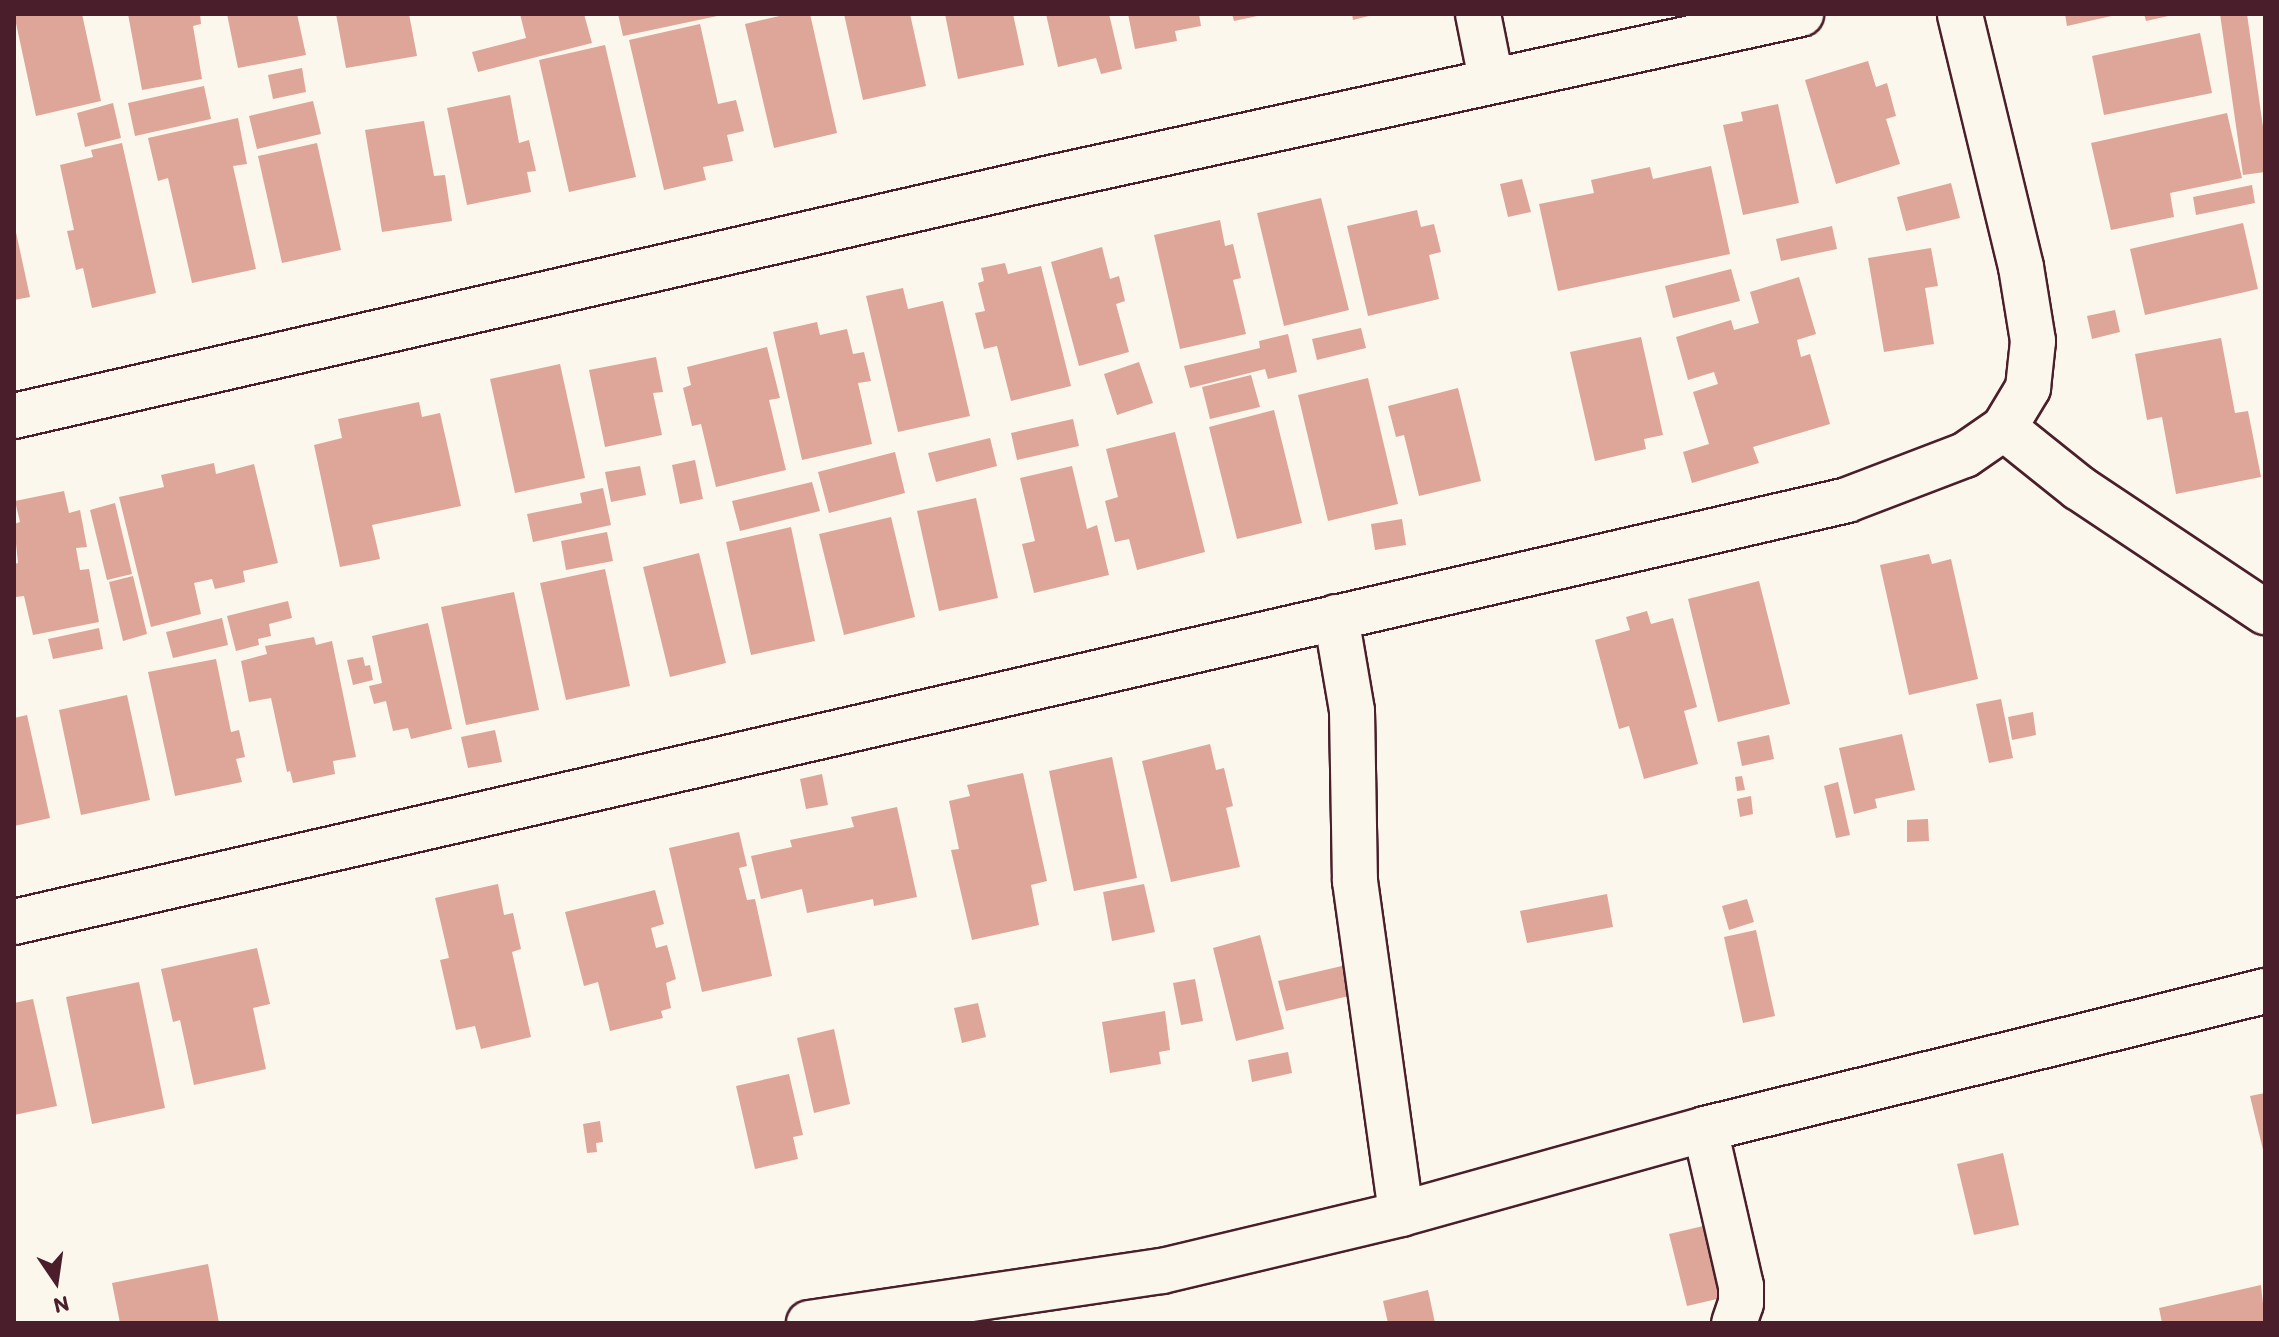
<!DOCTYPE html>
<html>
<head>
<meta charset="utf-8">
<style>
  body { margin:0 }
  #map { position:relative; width:2279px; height:1337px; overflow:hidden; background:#fbf7ec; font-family:Itim,sans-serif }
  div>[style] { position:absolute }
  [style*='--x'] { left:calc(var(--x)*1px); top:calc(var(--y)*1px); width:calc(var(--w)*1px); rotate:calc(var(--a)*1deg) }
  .building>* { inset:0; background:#dea599 }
  .roads { filter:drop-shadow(2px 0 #4a1f2b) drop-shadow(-2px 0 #4a1f2b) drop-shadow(0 2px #4a1f2b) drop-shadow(0 -2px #4a1f2b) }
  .minor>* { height:44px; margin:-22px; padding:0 22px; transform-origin:22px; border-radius:22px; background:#fbf7ec }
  span { translate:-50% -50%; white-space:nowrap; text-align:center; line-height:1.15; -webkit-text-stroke:6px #fbf7ec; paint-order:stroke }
  .frame { position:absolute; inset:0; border:16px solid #4a1f2b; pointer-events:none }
  .north { position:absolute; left:16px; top:1241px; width:80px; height:80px; -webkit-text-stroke:6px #fbf7ec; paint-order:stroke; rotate:167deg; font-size:22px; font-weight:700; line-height:32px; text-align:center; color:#4a1f2b }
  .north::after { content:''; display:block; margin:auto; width:28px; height:36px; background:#4a1f2b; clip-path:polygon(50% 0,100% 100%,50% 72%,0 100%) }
</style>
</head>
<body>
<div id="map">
  <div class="building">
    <i style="clip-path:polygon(14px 14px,82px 14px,101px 101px,36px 116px)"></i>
    <i style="clip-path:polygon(128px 14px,200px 14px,201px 24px,193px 26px,202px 79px,142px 90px)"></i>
    <i style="clip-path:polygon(227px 14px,297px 14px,306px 55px,238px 68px)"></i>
    <i style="clip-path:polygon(336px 14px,409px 14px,417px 56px,346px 68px)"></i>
    <i style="clip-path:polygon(520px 14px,584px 14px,592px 43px,478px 72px,472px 52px,526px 38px)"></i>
    <i style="clip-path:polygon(618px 14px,721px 14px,722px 15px,623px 36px)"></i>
    <i style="clip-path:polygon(788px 14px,810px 14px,837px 133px,774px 148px,745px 24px)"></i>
    <i style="clip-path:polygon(844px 14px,910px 14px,926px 86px,863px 100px)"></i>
    <i style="clip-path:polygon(945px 14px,1013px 14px,1024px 65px,958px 79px)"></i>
    <i style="clip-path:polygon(1046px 14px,1109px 14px,1122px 69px,1101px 74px,1096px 58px,1058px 67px)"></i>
    <i style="clip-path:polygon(1128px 14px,1199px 14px,1201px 26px,1175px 31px,1177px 41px,1135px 49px)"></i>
    <i style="clip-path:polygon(1232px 14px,1262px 14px,1262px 15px,1234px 21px)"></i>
    <i style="clip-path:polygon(1352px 14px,1373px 14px,1373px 15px,1353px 20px)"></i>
    <i style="clip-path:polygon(2065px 14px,2116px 14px,2116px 15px,2067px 26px)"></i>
    <i style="clip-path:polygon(2144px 14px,2173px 14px,2173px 15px,2146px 21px)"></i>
    <i style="clip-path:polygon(2220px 14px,2247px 14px,2265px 141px,2265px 172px,2243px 175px)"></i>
    <i style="clip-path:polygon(700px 24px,718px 104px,736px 100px,744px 131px,727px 135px,733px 161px,703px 167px,706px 180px,664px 190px,629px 40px)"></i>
    <i style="clip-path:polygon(2200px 33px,2212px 93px,2104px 115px,2092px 56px)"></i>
    <i style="clip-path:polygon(605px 45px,636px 177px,569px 192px,539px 60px)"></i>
    <i style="clip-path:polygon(1868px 61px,1876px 87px,1887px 83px,1896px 116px,1886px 119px,1900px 164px,1836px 184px,1805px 80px)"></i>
    <i style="clip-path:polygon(302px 68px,306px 92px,273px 99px,268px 75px)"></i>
    <i style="clip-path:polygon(204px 86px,211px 119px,135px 136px,128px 103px)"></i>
    <i style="clip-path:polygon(510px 95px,519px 143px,529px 140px,536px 171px,527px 172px,531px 192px,467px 205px,447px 108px)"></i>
    <i style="clip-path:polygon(313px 101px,321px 134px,257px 149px,249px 116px)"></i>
    <i style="clip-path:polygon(113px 103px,121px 138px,85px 147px,77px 113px)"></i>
    <i style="clip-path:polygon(1778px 104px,1799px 203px,1743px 215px,1723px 125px,1743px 121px,1741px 112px)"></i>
    <i style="clip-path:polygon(2227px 113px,2242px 178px,2170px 193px,2174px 217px,2111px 230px,2091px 143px)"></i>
    <i style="clip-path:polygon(238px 118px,247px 164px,233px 166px,256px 269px,192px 283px,168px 178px,158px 181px,148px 138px)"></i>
    <i style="clip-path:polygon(424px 121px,434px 176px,445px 175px,452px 221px,382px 232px,365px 130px)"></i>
    <i style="clip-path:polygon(122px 143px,156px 293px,92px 308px,83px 268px,76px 270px,67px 231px,74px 230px,60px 165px,93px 157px,91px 150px)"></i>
    <i style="clip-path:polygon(317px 143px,341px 250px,282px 263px,258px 156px)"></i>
    <i style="clip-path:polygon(1711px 166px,1730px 254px,1558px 291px,1539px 204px,1594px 193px,1591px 180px,1650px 167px,1653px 179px)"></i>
    <i style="clip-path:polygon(1522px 179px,1531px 212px,1508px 217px,1500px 184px)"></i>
    <i style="clip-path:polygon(1951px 183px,1960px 218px,1906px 231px,1897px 197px)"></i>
    <i style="clip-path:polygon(2252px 185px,2255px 203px,2196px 215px,2193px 197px)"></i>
    <i style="clip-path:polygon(1321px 198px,1349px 310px,1284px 326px,1257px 213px)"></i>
    <i style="clip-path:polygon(1417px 210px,1421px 227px,1434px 224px,1441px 252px,1429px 255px,1439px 299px,1368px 316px,1347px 226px)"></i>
    <i style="clip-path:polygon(1220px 220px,1225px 246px,1233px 244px,1241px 278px,1233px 280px,1246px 334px,1180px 349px,1154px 235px)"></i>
    <i style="clip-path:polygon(14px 223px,30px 297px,14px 300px)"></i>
    <i style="clip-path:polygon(2243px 223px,2258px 289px,2145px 315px,2130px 249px)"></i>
    <i style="clip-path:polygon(1832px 226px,1837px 249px,1781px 261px,1776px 239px)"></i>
    <i style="clip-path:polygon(1102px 247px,1110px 279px,1119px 276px,1125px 301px,1116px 304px,1129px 352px,1079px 366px,1051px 262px)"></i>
    <i style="clip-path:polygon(1931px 248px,1938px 286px,1925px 288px,1934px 344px,1884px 352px,1868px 258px)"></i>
    <i style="clip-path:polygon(1005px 263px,1008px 274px,1041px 266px,1071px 386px,1011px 401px,997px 346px,984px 349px,975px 313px,985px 311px,978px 283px,984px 281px,981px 268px)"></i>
    <i style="clip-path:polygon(1731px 269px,1740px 301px,1673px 318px,1665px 286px)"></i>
    <i style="clip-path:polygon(1799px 277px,1816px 334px,1797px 340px,1801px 357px,1810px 354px,1830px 424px,1753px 447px,1759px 463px,1692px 483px,1683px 452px,1709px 444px,1693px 392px,1718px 384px,1714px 372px,1688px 380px,1676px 337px,1731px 320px,1734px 330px,1759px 323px,1750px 292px)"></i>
    <i style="clip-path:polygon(903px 288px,908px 309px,943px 301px,970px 416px,898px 432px,866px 296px)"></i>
    <i style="clip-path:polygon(2115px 310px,2120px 332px,2092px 339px,2087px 316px)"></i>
    <i style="clip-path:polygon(817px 322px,820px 335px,847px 329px,853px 354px,864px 352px,871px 381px,858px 383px,872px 444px,802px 460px,773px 332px)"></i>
    <i style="clip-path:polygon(1361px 328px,1366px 348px,1317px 360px,1312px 339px)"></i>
    <i style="clip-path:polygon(1288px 334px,1297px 372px,1268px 379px,1265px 369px,1190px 388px,1184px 366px,1260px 348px,1259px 341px)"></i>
    <i style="clip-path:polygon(1641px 337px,1663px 435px,1644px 439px,1646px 449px,1595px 461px,1570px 352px)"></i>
    <i style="clip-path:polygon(2221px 338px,2235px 413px,2248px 411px,2261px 477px,2176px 494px,2162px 417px,2147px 420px,2135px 354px)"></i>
    <i style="clip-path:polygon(767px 347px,780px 398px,769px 400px,786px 470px,716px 487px,701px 424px,692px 426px,683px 388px,691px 385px,687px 367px)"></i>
    <i style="clip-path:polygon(656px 357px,663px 392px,653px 393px,662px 435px,605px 447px,589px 370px)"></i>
    <i style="clip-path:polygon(1139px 362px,1153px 403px,1117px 415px,1104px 374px)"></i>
    <i style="clip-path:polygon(560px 364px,585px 478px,515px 493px,490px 379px)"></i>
    <i style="clip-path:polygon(1251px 375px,1260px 407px,1210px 419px,1202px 387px)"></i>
    <i style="clip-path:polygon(1368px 378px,1398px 504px,1328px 521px,1298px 395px)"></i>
    <i style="clip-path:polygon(1458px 388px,1481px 481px,1419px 496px,1404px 435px,1396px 437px,1388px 406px)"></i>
    <i style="clip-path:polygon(419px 402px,422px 417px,440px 413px,461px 506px,372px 525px,380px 559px,340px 567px,314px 445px,342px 438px,338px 419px)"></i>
    <i style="clip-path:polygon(1274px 410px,1302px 523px,1237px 539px,1209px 427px)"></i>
    <i style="clip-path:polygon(1073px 419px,1079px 446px,1017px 460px,1011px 433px)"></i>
    <i style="clip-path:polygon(1175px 432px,1205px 552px,1137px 570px,1129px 539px,1115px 542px,1105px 501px,1118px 497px,1106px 449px)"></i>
    <i style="clip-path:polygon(990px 438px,997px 466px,936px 482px,928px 453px)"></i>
    <i style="clip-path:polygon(895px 452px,905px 493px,829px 513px,818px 472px)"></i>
    <i style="clip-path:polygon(695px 460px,703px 499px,680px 504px,672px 465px)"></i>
    <i style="clip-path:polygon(214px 463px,216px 474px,254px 464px,278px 563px,243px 571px,245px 582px,215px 589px,212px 579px,194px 583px,201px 614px,151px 627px,119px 497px,164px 487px,161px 475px)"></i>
    <i style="clip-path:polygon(640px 466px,646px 495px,611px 502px,605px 472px)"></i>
    <i style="clip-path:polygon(1072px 466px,1087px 529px,1097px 525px,1109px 575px,1034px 593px,1022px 544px,1035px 541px,1020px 478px)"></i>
    <i style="clip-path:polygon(812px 482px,820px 511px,740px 531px,732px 501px)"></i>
    <i style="clip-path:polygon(603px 488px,611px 525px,533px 542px,527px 514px,582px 503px,580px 493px)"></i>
    <i style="clip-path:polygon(64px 491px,69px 513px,80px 510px,87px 547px,76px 548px,80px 570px,89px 569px,99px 622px,33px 635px,24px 596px,16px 597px,14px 585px,14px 564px,18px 563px,14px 524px,20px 522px,15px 501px)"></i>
    <i style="clip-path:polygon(976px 498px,998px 598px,939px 611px,917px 511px)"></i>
    <i style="clip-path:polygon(115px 503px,132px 574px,107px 580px,90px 510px)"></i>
    <i style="clip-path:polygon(891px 517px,915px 617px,844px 635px,819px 534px)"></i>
    <i style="clip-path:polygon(1402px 519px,1406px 545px,1375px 550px,1371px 524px)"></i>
    <i style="clip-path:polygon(791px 527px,815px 641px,751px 655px,726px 542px)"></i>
    <i style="clip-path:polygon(607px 532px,613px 561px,566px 570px,561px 541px)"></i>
    <i style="clip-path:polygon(699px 553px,726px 663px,670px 677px,643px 567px)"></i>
    <i style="clip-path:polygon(1929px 554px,1932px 564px,1951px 559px,1978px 679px,1909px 695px,1880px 565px)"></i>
    <i style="clip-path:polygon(605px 569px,630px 686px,566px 700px,540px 583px)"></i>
    <i style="clip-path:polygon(133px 576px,147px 634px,123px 641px,109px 582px)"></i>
    <i style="clip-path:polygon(1759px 581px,1790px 704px,1718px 722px,1688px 599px)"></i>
    <i style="clip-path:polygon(514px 592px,539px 710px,466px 725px,441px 607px)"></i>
    <i style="clip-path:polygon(288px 601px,292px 618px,269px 624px,271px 636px,258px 639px,259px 645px,236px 651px,227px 616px)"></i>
    <i style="clip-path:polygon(1647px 611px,1651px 624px,1673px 618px,1697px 707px,1684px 711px,1698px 764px,1644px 779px,1629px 726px,1619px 729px,1595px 640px,1630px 630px,1626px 617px)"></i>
    <i style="clip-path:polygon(222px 618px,228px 645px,173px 658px,166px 632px)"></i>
    <i style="clip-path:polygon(428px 623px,452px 729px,411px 739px,408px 728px,393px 731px,386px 701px,374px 704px,369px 686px,382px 683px,372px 636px)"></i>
    <i style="clip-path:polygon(99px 628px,103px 649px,53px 659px,48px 639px)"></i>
    <i style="clip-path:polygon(314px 637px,316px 645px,332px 641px,356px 757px,333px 761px,335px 774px,293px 783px,290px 771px,287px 772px,271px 698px,249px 702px,241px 661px,267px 654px,265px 646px)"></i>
    <i style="clip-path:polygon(363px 657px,365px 666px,370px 665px,373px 680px,353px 685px,347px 660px)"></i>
    <i style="clip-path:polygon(216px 659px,231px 732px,239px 730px,245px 757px,236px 759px,242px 782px,175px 796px,148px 672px)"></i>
    <i style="clip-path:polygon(127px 695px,150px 800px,81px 815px,59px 710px)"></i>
    <i style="clip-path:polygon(2001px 699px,2013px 758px,1989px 763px,1976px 704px)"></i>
    <i style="clip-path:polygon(2033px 712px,2036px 735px,2012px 740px,2008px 717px)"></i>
    <i style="clip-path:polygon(27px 715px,50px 818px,14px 826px,14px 718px)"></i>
    <i style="clip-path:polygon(495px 730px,502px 762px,468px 768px,461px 737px)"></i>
    <i style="clip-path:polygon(1902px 734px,1915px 790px,1875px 799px,1877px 808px,1854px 814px,1839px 748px)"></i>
    <i style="clip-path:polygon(1769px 735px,1774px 759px,1742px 766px,1737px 742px)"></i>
    <i style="clip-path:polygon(1210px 744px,1216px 770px,1224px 768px,1233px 806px,1226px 808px,1240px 867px,1171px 882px,1142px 761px)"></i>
    <i style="clip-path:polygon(1112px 757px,1137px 878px,1074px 891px,1049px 771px)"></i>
    <i style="clip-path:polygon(1023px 773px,1047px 881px,1031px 885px,1039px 925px,972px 940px,951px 850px,959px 849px,949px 801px,970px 796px,967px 785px)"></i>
    <i style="clip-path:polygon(822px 774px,828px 805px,806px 809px,800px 779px)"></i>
    <i style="clip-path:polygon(1742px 776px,1745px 790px,1737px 791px,1735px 777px)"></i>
    <i style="clip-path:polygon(1838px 782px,1850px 835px,1836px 838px,1824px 786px)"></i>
    <i style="clip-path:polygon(1751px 796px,1753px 814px,1740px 817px,1737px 799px)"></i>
    <i style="clip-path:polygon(897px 807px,917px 897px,874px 906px,873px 899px,807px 913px,802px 889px,761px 899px,751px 856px,792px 847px,790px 840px,854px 827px,851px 817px)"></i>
    <i style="clip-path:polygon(1928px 819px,1929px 841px,1907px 842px,1907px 820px)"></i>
    <i style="clip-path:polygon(739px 832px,747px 866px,739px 868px,747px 900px,755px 899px,772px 976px,702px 992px,669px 848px)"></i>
    <i style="clip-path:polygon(498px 884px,504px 915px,513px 913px,521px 949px,512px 952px,531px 1037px,481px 1049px,475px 1026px,456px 1030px,440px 960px,449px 958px,435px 898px)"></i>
    <i style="clip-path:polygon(1144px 884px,1155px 932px,1112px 941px,1103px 892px)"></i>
    <i style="clip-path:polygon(655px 890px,664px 924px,651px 928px,656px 948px,667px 945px,676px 979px,666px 983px,671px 1008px,661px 1011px,663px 1018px,610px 1031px,598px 982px,584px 986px,565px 912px)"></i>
    <i style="clip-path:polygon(1607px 894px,1613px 927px,1527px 943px,1520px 911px)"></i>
    <i style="clip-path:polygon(1747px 899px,1754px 922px,1729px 930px,1722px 906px)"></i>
    <i style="clip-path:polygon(1756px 930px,1775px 1016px,1743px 1023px,1724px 937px)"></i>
    <i style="clip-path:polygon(1260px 935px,1284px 1029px,1236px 1041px,1213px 948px)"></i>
    <i style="clip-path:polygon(257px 948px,270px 1004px,253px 1008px,266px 1069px,194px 1085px,180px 1020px,173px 1022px,161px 969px)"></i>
    <i style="clip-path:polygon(1346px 965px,1353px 995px,1286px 1011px,1278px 981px)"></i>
    <i style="clip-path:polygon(1195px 979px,1203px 1021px,1181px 1025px,1173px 983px)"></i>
    <i style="clip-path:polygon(139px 982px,165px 1108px,92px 1124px,66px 997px)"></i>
    <i style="clip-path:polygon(33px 999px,57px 1106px,14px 1115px,14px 1003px)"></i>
    <i style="clip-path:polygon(978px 1003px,986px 1037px,962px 1043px,954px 1008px)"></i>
    <i style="clip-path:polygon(1165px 1011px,1170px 1050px,1159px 1052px,1161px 1064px,1110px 1073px,1102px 1022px)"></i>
    <i style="clip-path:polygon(834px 1029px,850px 1104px,814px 1113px,797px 1038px)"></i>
    <i style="clip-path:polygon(1288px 1052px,1292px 1073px,1252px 1082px,1248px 1060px)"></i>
    <i style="clip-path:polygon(789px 1074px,803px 1135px,793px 1137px,798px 1159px,755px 1169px,736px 1086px)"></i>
    <i style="clip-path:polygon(2265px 1093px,2265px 1154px,2264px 1154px,2250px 1096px)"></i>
    <i style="clip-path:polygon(600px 1121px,603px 1142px,596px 1143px,597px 1152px,587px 1153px,583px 1124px)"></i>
    <i style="clip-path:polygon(2003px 1153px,2019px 1225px,1974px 1235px,1957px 1164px)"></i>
    <i style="clip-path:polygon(1716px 1223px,1734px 1295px,1687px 1306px,1669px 1234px)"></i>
    <i style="clip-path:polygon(208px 1264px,219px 1323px,120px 1323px,112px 1283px)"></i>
    <i style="clip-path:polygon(2261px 1285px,2265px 1323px,2162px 1323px,2159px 1308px)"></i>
    <i style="clip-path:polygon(1428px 1290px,1435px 1323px,1388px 1323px,1383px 1301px)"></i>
  </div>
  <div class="roads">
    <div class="minor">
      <i style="--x:1478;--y:14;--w:66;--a:78.7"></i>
      <i style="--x:14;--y:416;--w:1059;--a:-12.93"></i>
      <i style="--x:1046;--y:179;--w:773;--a:-12.33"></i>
      <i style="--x:2004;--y:428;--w:96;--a:38.7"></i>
      <i style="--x:2079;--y:488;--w:224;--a:33.7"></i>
      <i style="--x:1336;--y:617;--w:95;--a:80.3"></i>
      <i style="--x:1352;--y:711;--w:170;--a:89"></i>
      <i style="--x:1355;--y:881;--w:336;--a:82.1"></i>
      <i style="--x:14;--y:922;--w:1881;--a:-12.96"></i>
      <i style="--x:1847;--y:500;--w:126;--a:-20.9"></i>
      <i style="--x:1965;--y:455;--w:47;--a:-34.7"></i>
      <i style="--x:2004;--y:428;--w:47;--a:-59"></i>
      <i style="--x:2028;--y:388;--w:47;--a:-83.9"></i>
      <i style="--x:2033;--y:341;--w:75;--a:-99.2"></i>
      <i style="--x:2021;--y:267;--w:260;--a:-103.6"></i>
      <i style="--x:1705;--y:1129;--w:161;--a:77.1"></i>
      <i style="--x:1741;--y:1286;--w:17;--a:90"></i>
      <i style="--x:1741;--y:1303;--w:21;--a:109"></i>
      <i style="--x:809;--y:1323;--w:357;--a:-8.4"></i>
      <i style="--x:1162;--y:1271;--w:246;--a:-13.4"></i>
      <i style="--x:1401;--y:1214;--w:316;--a:-15.6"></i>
      <i style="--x:1705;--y:1129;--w:577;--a:-13.84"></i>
    </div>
  </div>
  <div class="frame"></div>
  <div class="north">N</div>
</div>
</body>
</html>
